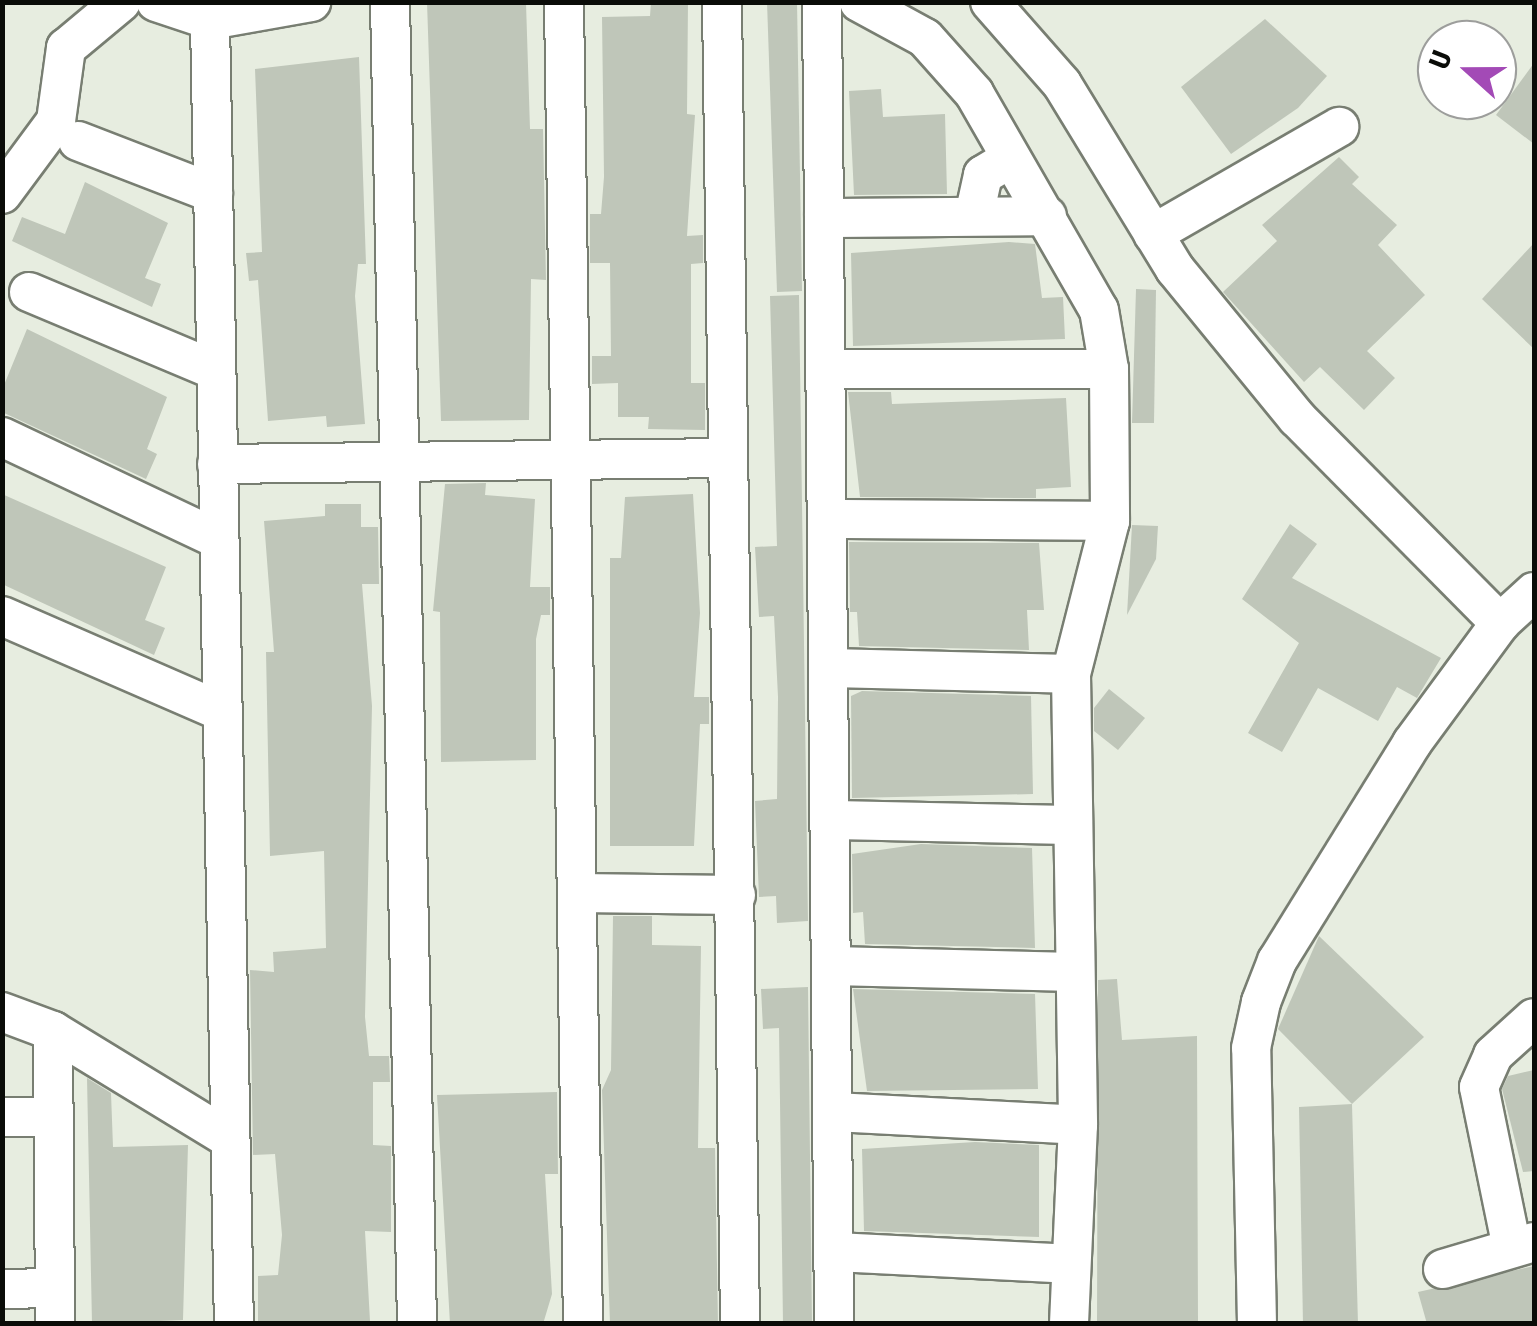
<!DOCTYPE html>
<html>
<head>
<meta charset="utf-8">
<style>
  body { margin:0 }
  #map { position:relative; width:1537px; height:1326px; overflow:hidden; background:#e7ede0; font-family:"Fira Sans Condensed",sans-serif }
  div>[style] { position:absolute }
  [style*='--x'] { left:calc(var(--x)*1px); top:calc(var(--y)*1px); width:calc(var(--w)*1px); rotate:calc(var(--a)*1deg) }
  .building>* { inset:0; background:#bfc6b9 }
  .roads { filter:drop-shadow(2px 0 #787e72) drop-shadow(-2px 0 #787e72) drop-shadow(0 2px #787e72) drop-shadow(0 -2px #787e72) }
  .minor>* { height:38px; margin:-19px; padding:0 19px; transform-origin:19px; border-radius:19px; background:#fff }
  span { translate:-50% -50%; white-space:nowrap; text-align:center; line-height:1.15; -webkit-text-stroke:8px #fff; paint-order:stroke }
  .frame { position:absolute; inset:0; border:5px solid #0a0c08; pointer-events:none }
  .north { position:absolute; left:1417px; top:20px; width:100px; height:100px; box-sizing:border-box; background:#fff; border:2px solid #9d9e9c; border-radius:50%; rotate:291deg; font-size:28px; font-weight:700; line-height:40px; text-align:center; color:#0a0c08 }
  .north::after { content:''; display:block; margin:auto; width:35px; height:45px; background:#a34ab6; clip-path:polygon(50% 0,100% 100%,50% 72%,0 100%) }
</style>
</head>
<body>
<div id="map">
  <div class="building">
    <i style="clip-path:polygon(427px 2px,526px 3px,530px 129px,543px 129px,546px 280px,531px 279px,529px 420px,441px 421px)"></i>
    <i style="clip-path:polygon(651px 2px,688px 2px,687px 114px,695px 115px,687px 236px,703px 235px,703px 263px,691px 264px,691px 383px,705px 383px,705px 430px,648px 429px,649px 417px,618px 417px,618px 383px,592px 384px,592px 356px,611px 356px,610px 263px,590px 263px,590px 214px,601px 214px,604px 177px,602px 17px,650px 16px)"></i>
    <i style="clip-path:polygon(767px 2px,797px 2px,802px 291px,777px 292px)"></i>
    <i style="clip-path:polygon(1265px 19px,1327px 76px,1298px 108px,1231px 154px,1181px 87px)"></i>
    <i style="clip-path:polygon(359px 57px,366px 264px,358px 264px,355px 296px,365px 424px,327px 427px,326px 416px,268px 421px,258px 280px,249px 281px,246px 253px,262px 252px,255px 69px)"></i>
    <i style="clip-path:polygon(1534px 63px,1534px 144px,1496px 115px)"></i>
    <i style="clip-path:polygon(881px 89px,883px 117px,945px 114px,947px 194px,854px 195px,849px 91px)"></i>
    <i style="clip-path:polygon(1339px 157px,1359px 177px,1352px 184px,1397px 225px,1378px 245px,1425px 295px,1367px 351px,1395px 378px,1364px 410px,1320px 367px,1304px 382px,1223px 292px,1277px 241px,1262px 225px)"></i>
    <i style="clip-path:polygon(85px 182px,168px 223px,145px 278px,161px 284px,152px 307px,12px 241px,22px 217px,65px 234px)"></i>
    <i style="clip-path:polygon(1009px 242px,1035px 244px,1042px 298px,1063px 297px,1065px 339px,853px 346px,851px 253px)"></i>
    <i style="clip-path:polygon(1534px 243px,1534px 349px,1482px 299px)"></i>
    <i style="clip-path:polygon(1136px 289px,1156px 290px,1154px 423px,1132px 423px)"></i>
    <i style="clip-path:polygon(799px 295px,808px 921px,777px 923px,776px 896px,759px 897px,755px 801px,777px 799px,778px 697px,774px 616px,759px 617px,755px 547px,777px 546px,770px 296px)"></i>
    <i style="clip-path:polygon(27px 329px,167px 397px,147px 449px,157px 454px,146px 479px,2px 412px,2px 390px)"></i>
    <i style="clip-path:polygon(848px 392px,891px 392px,892px 404px,1066px 398px,1071px 487px,1036px 489px,1036px 498px,860px 497px)"></i>
    <i style="clip-path:polygon(486px 483px,485px 495px,535px 499px,530px 587px,550px 587px,550px 615px,541px 615px,536px 639px,536px 760px,441px 762px,440px 612px,433px 611px,445px 484px)"></i>
    <i style="clip-path:polygon(2px 494px,166px 567px,145px 620px,165px 628px,154px 655px,2px 584px)"></i>
    <i style="clip-path:polygon(693px 494px,700px 613px,694px 697px,709px 697px,709px 724px,700px 724px,694px 846px,610px 846px,610px 558px,621px 558px,625px 497px)"></i>
    <i style="clip-path:polygon(325px 504px,361px 504px,361px 527px,378px 527px,379px 584px,362px 584px,372px 706px,365px 1017px,369px 1056px,389px 1056px,390px 1082px,373px 1082px,373px 1145px,391px 1146px,391px 1232px,365px 1231px,370px 1321px,258px 1324px,258px 1276px,278px 1275px,282px 1235px,275px 1154px,253px 1155px,250px 970px,274px 972px,273px 952px,326px 948px,324px 851px,270px 856px,266px 652px,274px 652px,264px 521px,325px 516px)"></i>
    <i style="clip-path:polygon(1290px 524px,1317px 544px,1292px 578px,1441px 658px,1417px 698px,1397px 687px,1378px 721px,1318px 688px,1282px 752px,1248px 733px,1299px 643px,1242px 599px)"></i>
    <i style="clip-path:polygon(1132px 525px,1158px 526px,1156px 559px,1127px 615px)"></i>
    <i style="clip-path:polygon(849px 542px,1039px 543px,1044px 610px,1027px 610px,1029px 650px,859px 646px,857px 612px,850px 612px)"></i>
    <i style="clip-path:polygon(1109px 689px,1145px 718px,1118px 750px,1094px 731px,1094px 708px)"></i>
    <i style="clip-path:polygon(862px 691px,1031px 696px,1033px 794px,852px 798px,851px 696px)"></i>
    <i style="clip-path:polygon(921px 844px,1032px 848px,1035px 948px,865px 944px,863px 912px,853px 913px,852px 854px)"></i>
    <i style="clip-path:polygon(613px 916px,652px 916px,652px 945px,701px 946px,698px 1148px,715px 1148px,718px 1324px,610px 1324px,602px 1090px,611px 1070px)"></i>
    <i style="clip-path:polygon(1319px 936px,1424px 1037px,1352px 1104px,1278px 1029px)"></i>
    <i style="clip-path:polygon(1117px 979px,1122px 1040px,1197px 1036px,1198px 1324px,1097px 1324px,1098px 980px)"></i>
    <i style="clip-path:polygon(808px 987px,812px 1324px,783px 1324px,779px 1028px,763px 1029px,761px 989px)"></i>
    <i style="clip-path:polygon(853px 989px,1035px 994px,1038px 1089px,867px 1091px)"></i>
    <i style="clip-path:polygon(1534px 1070px,1534px 1171px,1523px 1172px,1502px 1089px,1508px 1076px)"></i>
    <i style="clip-path:polygon(87px 1078px,111px 1093px,113px 1147px,188px 1145px,183px 1320px,92px 1324px)"></i>
    <i style="clip-path:polygon(557px 1092px,558px 1174px,545px 1174px,552px 1294px,543px 1324px,450px 1324px,437px 1095px)"></i>
    <i style="clip-path:polygon(1352px 1104px,1358px 1324px,1303px 1324px,1299px 1107px)"></i>
    <i style="clip-path:polygon(975px 1142px,1039px 1145px,1039px 1237px,864px 1231px,862px 1149px)"></i>
    <i style="clip-path:polygon(1534px 1266px,1534px 1324px,1427px 1324px,1418px 1292px)"></i>
  </div>
  <div class="roads">
    <div class="minor">
      <i style="--x:156;--y:2;--w:57;--a:18.4"></i>
      <i style="--x:210;--y:20;--w:103;--a:-10.1"></i>
      <i style="--x:390;--y:2;--w:1322;--a:88.83"></i>
      <i style="--x:564;--y:2;--w:1322;--a:89.18"></i>
      <i style="--x:722;--y:2;--w:1322;--a:89.22"></i>
      <i style="--x:822;--y:2;--w:1322;--a:89.48"></i>
      <i style="--x:859;--y:2;--w:75;--a:28.6"></i>
      <i style="--x:925;--y:38;--w:74;--a:48.3"></i>
      <i style="--x:974;--y:93;--w:250;--a:60.1"></i>
      <i style="--x:1099;--y:310;--w:60;--a:80.4"></i>
      <i style="--x:1109;--y:369;--w:152;--a:89.6"></i>
      <i style="--x:1110;--y:521;--w:158;--a:104.3"></i>
      <i style="--x:1071;--y:674;--w:451;--a:89.1"></i>
      <i style="--x:1078;--y:1125;--w:199;--a:92.6"></i>
      <i style="--x:990;--y:2;--w:109;--a:48.7"></i>
      <i style="--x:1062;--y:84;--w:217;--a:58.6"></i>
      <i style="--x:1175;--y:269;--w:193;--a:50.7"></i>
      <i style="--x:1297;--y:418;--w:289;--a:45.3"></i>
      <i style="--x:210;--y:20;--w:1304;--a:88.95"></i>
      <i style="--x:78;--y:141;--w:145;--a:21.1"></i>
      <i style="--x:2;--y:194;--w:91;--a:-53.5"></i>
      <i style="--x:56;--y:121;--w:74;--a:-82.2"></i>
      <i style="--x:66;--y:48;--w:72;--a:-39.9"></i>
      <i style="--x:974;--y:216;--w:42;--a:-77.6"></i>
      <i style="--x:983;--y:175;--w:31;--a:-31"></i>
      <i style="--x:824;--y:218;--w:223;--a:-0.5"></i>
      <i style="--x:1153;--y:234;--w:215;--a:-29.9"></i>
      <i style="--x:29;--y:292;--w:202;--a:22.8"></i>
      <i style="--x:826;--y:369;--w:283;--a:0"></i>
      <i style="--x:2;--y:437;--w:239;--a:25.3"></i>
      <i style="--x:217;--y:464;--w:511;--a:-0.67"></i>
      <i style="--x:828;--y:519;--w:282;--a:0.4"></i>
      <i style="--x:2;--y:616;--w:239;--a:23.5"></i>
      <i style="--x:829;--y:668;--w:242;--a:1.4"></i>
      <i style="--x:831;--y:820;--w:242;--a:1.2"></i>
      <i style="--x:579;--y:893;--w:157;--a:0.7"></i>
      <i style="--x:832;--y:966;--w:243;--a:1.4"></i>
      <i style="--x:2;--y:1012;--w:54;--a:20.4"></i>
      <i style="--x:53;--y:1031;--w:207;--a:31.4"></i>
      <i style="--x:53;--y:1031;--w:293;--a:89.6"></i>
      <i style="--x:834;--y:1112;--w:244;--a:3"></i>
      <i style="--x:2;--y:1117;--w:52;--a:0"></i>
      <i style="--x:1512;--y:1248;--w:164;--a:-101.6"></i>
      <i style="--x:1479;--y:1087;--w:35;--a:-66"></i>
      <i style="--x:1493;--y:1055;--w:55;--a:-42.1"></i>
      <i style="--x:835;--y:1252;--w:234;--a:2.9"></i>
      <i style="--x:1443;--y:1269;--w:95;--a:-16.5"></i>
      <i style="--x:2;--y:1289;--w:53;--a:-1.1"></i>
      <i style="--x:1257;--y:1324;--w:276;--a:-91.2"></i>
      <i style="--x:1251;--y:1048;--w:47;--a:-77.7"></i>
      <i style="--x:1261;--y:1002;--w:44;--a:-68.7"></i>
      <i style="--x:1277;--y:961;--w:256;--a:-58.2"></i>
      <i style="--x:1412;--y:743;--w:149;--a:-53.7"></i>
      <i style="--x:1500;--y:623;--w:46;--a:-42.4"></i>
    </div>
  </div>
  <div class="frame"></div>
  <div class="north">U</div>
</div>
</body>
</html>
